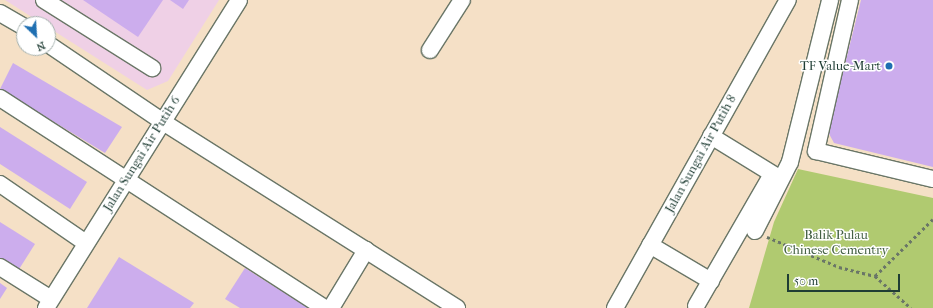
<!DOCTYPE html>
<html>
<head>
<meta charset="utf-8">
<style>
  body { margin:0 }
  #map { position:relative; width:933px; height:308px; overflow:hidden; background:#f5e0c6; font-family:"IM FELL French Canon",serif }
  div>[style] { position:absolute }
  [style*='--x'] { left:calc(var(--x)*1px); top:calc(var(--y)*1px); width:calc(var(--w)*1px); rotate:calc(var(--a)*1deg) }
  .built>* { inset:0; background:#efd0e6 }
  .green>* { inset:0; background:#b0ca70 }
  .building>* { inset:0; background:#ccaded }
  .path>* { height:2.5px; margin-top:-1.25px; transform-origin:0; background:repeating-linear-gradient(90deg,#6a7667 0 3px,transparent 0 6px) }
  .roads { filter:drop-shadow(1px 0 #6a7667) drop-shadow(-1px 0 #6a7667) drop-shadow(0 1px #6a7667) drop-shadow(0 -1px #6a7667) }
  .minor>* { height:16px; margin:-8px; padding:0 8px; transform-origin:8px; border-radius:8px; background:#fff }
  .dots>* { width:11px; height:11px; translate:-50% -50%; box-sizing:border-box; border:2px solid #fff; border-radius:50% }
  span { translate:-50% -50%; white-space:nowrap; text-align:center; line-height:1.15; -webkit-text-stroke:3px #fff; paint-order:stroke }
  .poi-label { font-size:13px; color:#1f3d34 }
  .right { translate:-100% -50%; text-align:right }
  .street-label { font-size:13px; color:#1f3d34 }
  .park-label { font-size:13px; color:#436043 }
  .north { position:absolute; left:16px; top:16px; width:40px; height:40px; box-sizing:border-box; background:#fff; border:1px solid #a5b1ae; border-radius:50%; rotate:155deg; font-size:11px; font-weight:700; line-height:16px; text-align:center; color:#1f3d34 }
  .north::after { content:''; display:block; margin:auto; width:14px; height:18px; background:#1f6fb2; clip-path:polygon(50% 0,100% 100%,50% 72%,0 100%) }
  .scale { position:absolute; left:787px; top:274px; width:113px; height:18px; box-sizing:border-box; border:2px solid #1f3d34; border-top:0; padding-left:5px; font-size:12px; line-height:14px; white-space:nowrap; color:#1f3d34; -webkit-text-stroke:3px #fff; paint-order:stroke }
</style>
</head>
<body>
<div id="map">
  <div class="built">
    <i style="clip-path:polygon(5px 0,219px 0,168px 81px,147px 90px)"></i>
  </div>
  <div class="green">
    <i style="clip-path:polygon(798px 169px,933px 198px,933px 308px,749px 308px,774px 222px)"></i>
  </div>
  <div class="building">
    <i style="clip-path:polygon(83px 0,163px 0,138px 37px)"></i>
    <i style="clip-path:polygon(170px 0,189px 0,183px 9px)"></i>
    <i style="clip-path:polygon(861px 0,933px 0,933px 167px,834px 143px,828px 132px)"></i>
    <i style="clip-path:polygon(13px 63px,122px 127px,105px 153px,0 89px)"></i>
    <i style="clip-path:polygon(0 127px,87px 182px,70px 209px,0 164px)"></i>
    <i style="clip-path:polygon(0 222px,35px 244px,16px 274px,0 264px)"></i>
    <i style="clip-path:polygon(119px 257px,194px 303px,190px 308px,87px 308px)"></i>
    <i style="clip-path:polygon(245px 268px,308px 308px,240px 308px,225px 299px)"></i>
    <i style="clip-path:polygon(0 283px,7px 288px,0 299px)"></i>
  </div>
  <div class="path">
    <i style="--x:767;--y:237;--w:78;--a:22.6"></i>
    <i style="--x:839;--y:267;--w:37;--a:14"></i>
    <i style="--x:875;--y:276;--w:48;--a:41.6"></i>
    <i style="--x:875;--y:276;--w:81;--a:-44.5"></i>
  </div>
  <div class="roads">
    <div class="minor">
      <i style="--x:44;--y:0;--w:128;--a:32.2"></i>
      <i style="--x:850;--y:0;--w:155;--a:102.7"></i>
      <i style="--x:816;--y:151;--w:120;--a:13.5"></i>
      <i style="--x:0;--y:13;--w:28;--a:30"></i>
      <i style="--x:48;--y:44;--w:139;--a:34.1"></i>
      <i style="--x:163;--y:122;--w:348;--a:32.3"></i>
      <i style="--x:430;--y:50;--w:59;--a:-57.4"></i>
      <i style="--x:0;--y:98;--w:387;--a:32.9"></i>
      <i style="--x:711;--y:136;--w:82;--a:31.6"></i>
      <i style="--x:0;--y:184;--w:104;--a:34.5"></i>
      <i style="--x:755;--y:231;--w:77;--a:-63.1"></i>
      <i style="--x:790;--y:162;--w:167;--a:-76.1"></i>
      <i style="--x:650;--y:245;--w:71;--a:30.5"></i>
      <i style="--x:0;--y:267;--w:60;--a:32.1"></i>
      <i style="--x:696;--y:306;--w:150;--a:-60"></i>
      <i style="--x:46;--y:308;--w:363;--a:-57.9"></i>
      <i style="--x:331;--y:308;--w:68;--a:-58.9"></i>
      <i style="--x:615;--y:308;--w:353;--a:-60.7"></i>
    </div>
  </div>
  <div class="dots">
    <i style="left:889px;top:66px;background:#1f6fb2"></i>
  </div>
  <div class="poi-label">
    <span class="right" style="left:881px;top:66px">TF Value-Mart</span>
  </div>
  <div class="street-label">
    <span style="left:142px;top:154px;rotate:-58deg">Jalan Sungai Air Putih 6</span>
    <span style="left:701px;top:154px;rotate:-61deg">Jalan Sungai Air Putih 8</span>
  </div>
  <div class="park-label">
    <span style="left:836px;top:243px">Balik Pulau<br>Chinese Cementry</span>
  </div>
  <div class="north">N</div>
  <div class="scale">50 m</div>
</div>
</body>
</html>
